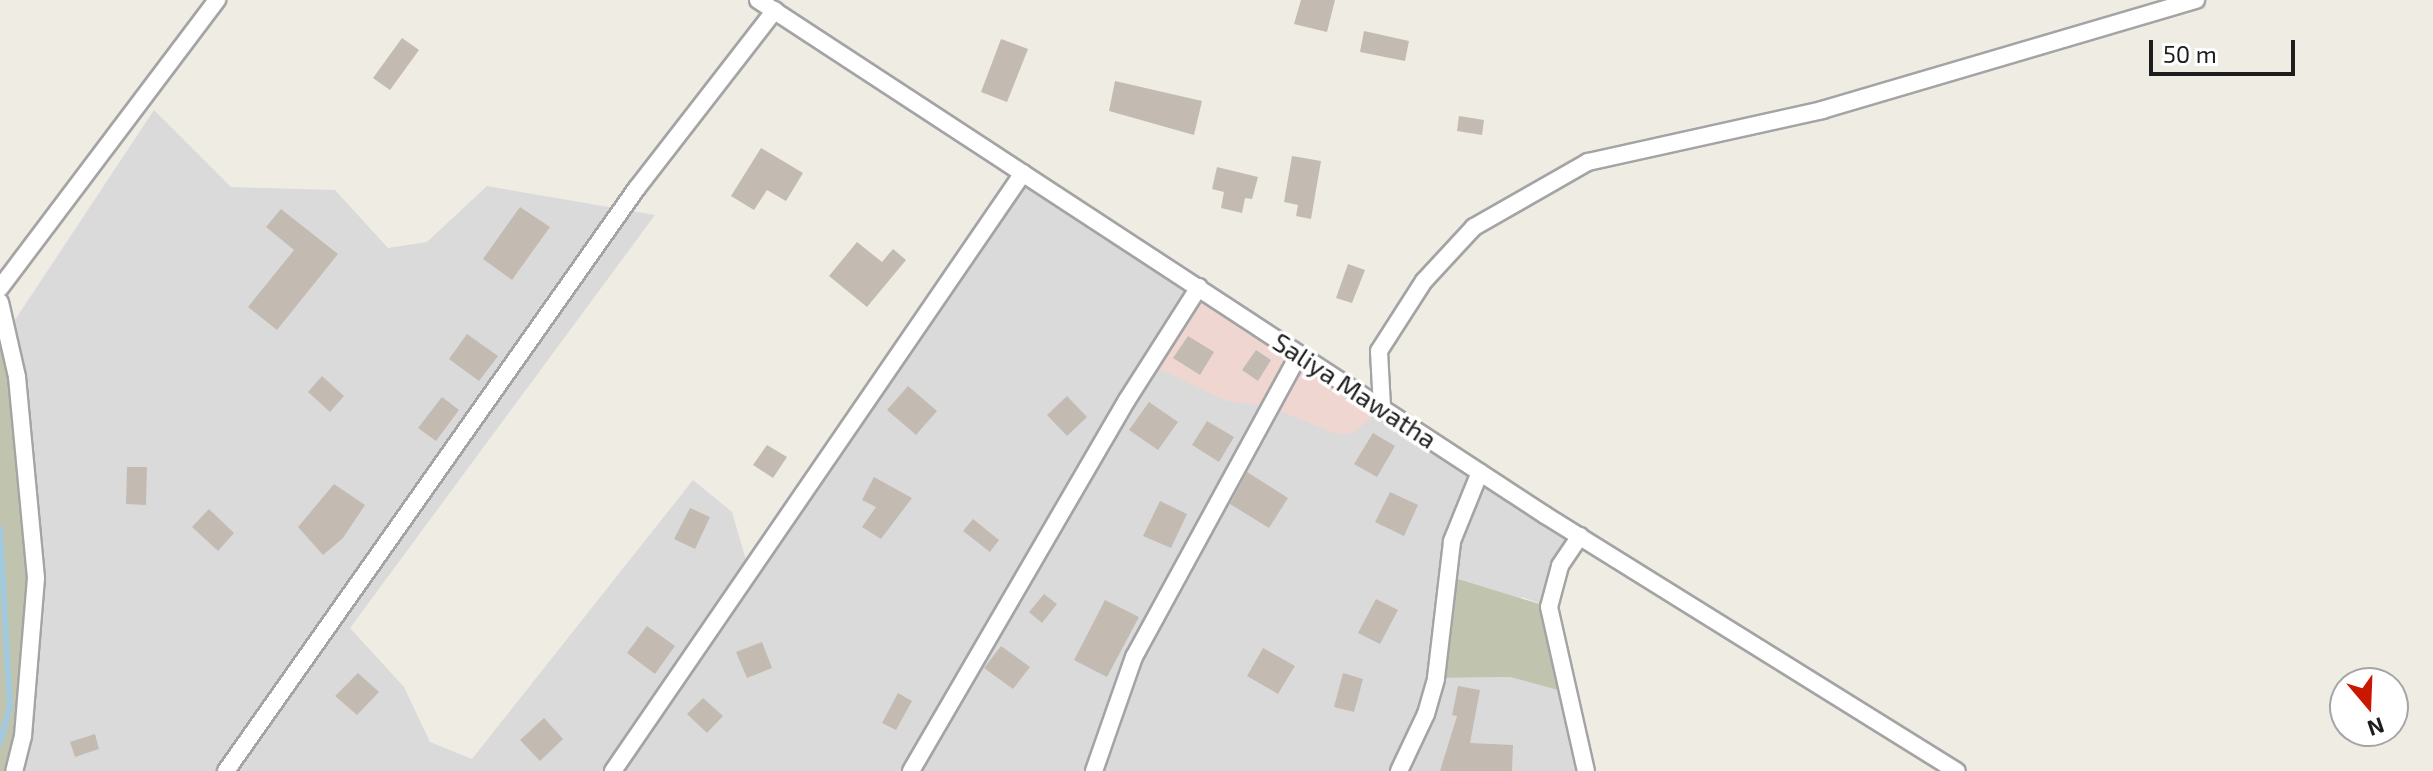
<!DOCTYPE html>
<html>
<head>
<meta charset="utf-8">
<style>
  body { margin:0 }
  #map { position:relative; width:2433px; height:771px; overflow:hidden; background:#eeece3; font-family:"Exo 2",sans-serif }
  div>[style] { position:absolute }
  [style*='--x'] { left:calc(var(--x)*1px); top:calc(var(--y)*1px); width:calc(var(--w)*1px); rotate:calc(var(--a)*1deg) }
  .residential>* { inset:0; background:#dbdada }
  .commercial>* { inset:0; background:#efd6d1 }
  .construction>* { inset:0; background:#c0c3ae }
  .stream>* { height:6px; margin:-3px; padding:0 3px; transform-origin:3px; border-radius:3px; background:#a2c9dc }
  .building>* { inset:0; background:#c3bbb2 }
  .roads { filter:drop-shadow(2px 0 #a4a4a4) drop-shadow(-2px 0 #a4a4a4) drop-shadow(0 2px #a4a4a4) drop-shadow(0 -2px #a4a4a4) }
  .street>* { height:16px; margin:-8px; padding:0 8px; transform-origin:8px; border-radius:8px; background:#fff }
  span { translate:-50% -50%; white-space:nowrap; text-align:center; line-height:1.15; -webkit-text-stroke:7px #fff; paint-order:stroke }
  .street-label { font-size:26px; color:#1d1d1d }
  .north { position:absolute; left:2329px; top:667px; width:80px; height:80px; box-sizing:border-box; background:#fff; border:2px solid #a5a5a5; border-radius:50%; rotate:161deg; font-size:22px; font-weight:700; line-height:32px; text-align:center; color:#1d1d1d }
  .north::after { content:''; display:block; margin:auto; width:28px; height:36px; background:#ca1700; clip-path:polygon(50% 0,100% 100%,50% 72%,0 100%) }
  .scale { position:absolute; left:2149px; top:40px; width:146px; height:36px; box-sizing:border-box; border:4px solid #1d1d1d; border-top:0; padding-left:10px; font-size:24px; line-height:28px; white-space:nowrap; color:#1d1d1d; -webkit-text-stroke:6px #fff; paint-order:stroke }
</style>
</head>
<body>
<div id="map">
  <div class="residential">
    <i style="clip-path:polygon(154px 110px,231px 187px,335px 190px,388px 248px,427px 242px,487px 186px,655px 215px,350px 628px,404px 687px,430px 742px,472px 759px,693px 480px,732px 512px,748px 567px,1023px 173px,1199px 287px,1227px 401px,1382px 407px,1580px 536px,1549px 607px,1522px 597px,1436px 678px,1510px 677px,1565px 692px,1586px 771px,14px 771px,9px 329px)"></i>
  </div>
  <div class="commercial">
    <i style="clip-path:polygon(1199px 287px,1382px 407px,1354px 433px,1336px 434px,1268px 406px,1227px 401px,1151px 365px)"></i>
  </div>
  <div class="construction">
    <i style="clip-path:polygon(0 328px,9px 329px,36px 578px,14px 771px,0 771px)"></i>
    <i style="clip-path:polygon(1445px 575px,1549px 607px,1565px 692px,1510px 677px,1436px 678px)"></i>
  </div>
  <div class="stream">
    <i style="--x:0;--y:529;--w:177;--a:86.8"></i>
    <i style="--x:10;--y:706;--w:38;--a:105"></i>
  </div>
  <div class="building">
    <i style="clip-path:polygon(1301px 0,1335px 0,1327px 32px,1294px 24px)"></i>
    <i style="clip-path:polygon(1364px 31px,1409px 41px,1405px 61px,1360px 52px)"></i>
    <i style="clip-path:polygon(402px 38px,419px 50px,390px 90px,373px 78px)"></i>
    <i style="clip-path:polygon(1001px 39px,1028px 49px,1007px 102px,981px 92px)"></i>
    <i style="clip-path:polygon(1115px 81px,1202px 101px,1194px 135px,1109px 111px)"></i>
    <i style="clip-path:polygon(1459px 116px,1484px 120px,1482px 135px,1457px 131px)"></i>
    <i style="clip-path:polygon(761px 148px,803px 173px,786px 201px,767px 190px,754px 210px,731px 196px)"></i>
    <i style="clip-path:polygon(1292px 156px,1321px 161px,1311px 219px,1296px 216px,1298px 205px,1284px 202px)"></i>
    <i style="clip-path:polygon(1217px 167px,1258px 177px,1252px 199px,1245px 198px,1242px 213px,1221px 208px,1224px 192px,1212px 189px)"></i>
    <i style="clip-path:polygon(520px 207px,550px 227px,512px 280px,483px 259px)"></i>
    <i style="clip-path:polygon(281px 209px,338px 254px,277px 330px,248px 307px,294px 250px,266px 227px)"></i>
    <i style="clip-path:polygon(857px 242px,882px 262px,893px 249px,906px 260px,867px 307px,829px 276px)"></i>
    <i style="clip-path:polygon(1348px 264px,1365px 270px,1352px 303px,1336px 298px)"></i>
    <i style="clip-path:polygon(467px 334px,498px 356px,479px 381px,449px 359px)"></i>
    <i style="clip-path:polygon(1188px 336px,1214px 352px,1200px 375px,1173px 358px)"></i>
    <i style="clip-path:polygon(1256px 350px,1271px 360px,1258px 381px,1242px 370px)"></i>
    <i style="clip-path:polygon(322px 376px,344px 396px,330px 412px,308px 392px)"></i>
    <i style="clip-path:polygon(908px 386px,937px 411px,916px 435px,887px 410px)"></i>
    <i style="clip-path:polygon(1067px 396px,1087px 417px,1067px 436px,1047px 415px)"></i>
    <i style="clip-path:polygon(442px 397px,459px 410px,436px 441px,418px 428px)"></i>
    <i style="clip-path:polygon(1149px 402px,1178px 422px,1158px 450px,1129px 430px)"></i>
    <i style="clip-path:polygon(1207px 421px,1234px 437px,1219px 462px,1192px 445px)"></i>
    <i style="clip-path:polygon(1373px 433px,1395px 446px,1377px 477px,1354px 464px)"></i>
    <i style="clip-path:polygon(767px 445px,787px 457px,773px 478px,753px 465px)"></i>
    <i style="clip-path:polygon(127px 467px,147px 467px,146px 505px,126px 504px)"></i>
    <i style="clip-path:polygon(1247px 472px,1288px 498px,1269px 528px,1230px 504px)"></i>
    <i style="clip-path:polygon(874px 477px,912px 498px,881px 539px,862px 527px,876px 507px,862px 500px)"></i>
    <i style="clip-path:polygon(334px 484px,365px 505px,343px 538px,323px 555px,298px 527px)"></i>
    <i style="clip-path:polygon(1390px 492px,1418px 505px,1404px 536px,1375px 522px)"></i>
    <i style="clip-path:polygon(1160px 501px,1187px 514px,1171px 548px,1143px 536px)"></i>
    <i style="clip-path:polygon(690px 508px,710px 517px,695px 549px,674px 539px)"></i>
    <i style="clip-path:polygon(209px 509px,234px 533px,218px 551px,192px 527px)"></i>
    <i style="clip-path:polygon(973px 519px,999px 540px,990px 552px,963px 531px)"></i>
    <i style="clip-path:polygon(1044px 594px,1057px 604px,1042px 623px,1029px 612px)"></i>
    <i style="clip-path:polygon(1376px 599px,1398px 610px,1380px 644px,1358px 633px)"></i>
    <i style="clip-path:polygon(1105px 600px,1139px 617px,1107px 677px,1074px 660px)"></i>
    <i style="clip-path:polygon(647px 626px,675px 646px,655px 674px,627px 653px)"></i>
    <i style="clip-path:polygon(762px 642px,772px 668px,747px 678px,736px 652px)"></i>
    <i style="clip-path:polygon(1001px 646px,1030px 667px,1013px 689px,984px 668px)"></i>
    <i style="clip-path:polygon(1263px 648px,1295px 666px,1278px 694px,1247px 676px)"></i>
    <i style="clip-path:polygon(358px 673px,379px 692px,357px 715px,335px 696px)"></i>
    <i style="clip-path:polygon(1343px 673px,1363px 679px,1354px 712px,1334px 707px)"></i>
    <i style="clip-path:polygon(1458px 686px,1480px 690px,1470px 743px,1513px 745px,1512px 771px,1440px 771px,1457px 716px,1452px 715px)"></i>
    <i style="clip-path:polygon(898px 693px,912px 701px,896px 730px,882px 723px)"></i>
    <i style="clip-path:polygon(703px 698px,723px 716px,707px 733px,687px 714px)"></i>
    <i style="clip-path:polygon(544px 718px,563px 739px,540px 761px,520px 740px)"></i>
    <i style="clip-path:polygon(95px 734px,99px 749px,75px 757px,70px 742px)"></i>
  </div>
  <div class="roads">
    <div class="street">
      <i style="--x:758;--y:0;--w:941;--a:33.2"></i>
      <i style="--x:1545;--y:515;--w:485;--a:31.9"></i>
      <i style="--x:0;--y:288;--w:361;--a:-53"></i>
      <i style="--x:0;--y:302;--w:77;--a:77.2"></i>
      <i style="--x:17;--y:377;--w:202;--a:84.6"></i>
      <i style="--x:36;--y:578;--w:159;--a:94.7"></i>
      <i style="--x:23;--y:736;--w:36;--a:104"></i>
      <i style="--x:1382;--y:407;--w:56;--a:-93.1"></i>
      <i style="--x:1379;--y:351;--w:83;--a:-57.3"></i>
      <i style="--x:1424;--y:281;--w:74;--a:-47.2"></i>
      <i style="--x:1474;--y:227;--w:131;--a:-29.7"></i>
      <i style="--x:1588;--y:162;--w:240;--a:-12.5"></i>
      <i style="--x:1822;--y:110;--w:390;--a:-16.4"></i>
      <i style="--x:1580;--y:536;--w:36;--a:124"></i>
      <i style="--x:1560;--y:566;--w:42;--a:105"></i>
      <i style="--x:1549;--y:607;--w:168;--a:77.3"></i>
      <i style="--x:226;--y:771;--w:713;--a:-54.82"></i>
      <i style="--x:637;--y:188;--w:225;--a:-52.2"></i>
      <i style="--x:613;--y:771;--w:725;--a:-55.56"></i>
      <i style="--x:911;--y:771;--w:429;--a:-59.8"></i>
      <i style="--x:1127;--y:400;--w:134;--a:-57.5"></i>
      <i style="--x:1094;--y:771;--w:121;--a:-70.7"></i>
      <i style="--x:1134;--y:657;--w:345;--a:-61.4"></i>
      <i style="--x:1399;--y:771;--w:63;--a:-64.7"></i>
      <i style="--x:1426;--y:714;--w:37;--a:-74"></i>
      <i style="--x:1436;--y:678;--w:138;--a:-83.3"></i>
      <i style="--x:1452;--y:541;--w:74;--a:-67.9"></i>
    </div>
  </div>
  <div class="street-label">
    <span style="left:1355px;top:390px;rotate:33deg">Saliya Mawatha</span>
  </div>
  <div class="north">N</div>
  <div class="scale">50 m</div>
</div>
</body>
</html>
